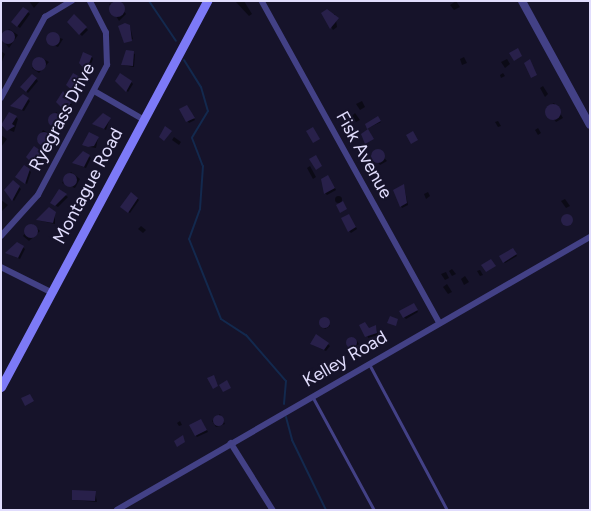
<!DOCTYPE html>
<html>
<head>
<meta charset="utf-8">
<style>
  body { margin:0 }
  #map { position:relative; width:591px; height:511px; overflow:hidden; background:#16132a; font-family:Figtree,sans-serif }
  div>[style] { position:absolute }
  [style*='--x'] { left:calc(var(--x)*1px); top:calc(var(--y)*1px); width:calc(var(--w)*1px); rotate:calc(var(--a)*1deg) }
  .shadow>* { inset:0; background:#0007 }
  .round { border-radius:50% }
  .stream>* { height:2px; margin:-1px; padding:0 1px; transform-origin:1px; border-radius:1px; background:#13294e }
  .building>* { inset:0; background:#28204a }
  .service>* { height:3px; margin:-1.5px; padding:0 1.5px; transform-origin:1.5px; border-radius:1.5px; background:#434186 }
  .minor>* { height:5.5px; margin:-2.75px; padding:0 2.75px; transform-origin:2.75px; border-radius:2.75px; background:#434186 }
  .tertiary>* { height:8px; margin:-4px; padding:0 4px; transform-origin:4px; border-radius:4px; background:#434186 }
  .secondary>* { height:9px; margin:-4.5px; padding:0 4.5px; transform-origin:4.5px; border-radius:4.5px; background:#7d7af7 }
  span { translate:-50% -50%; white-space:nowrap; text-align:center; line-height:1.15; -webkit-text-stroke:4px #16132a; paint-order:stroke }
  .street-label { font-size:18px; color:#e1ddfd }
  .frame { position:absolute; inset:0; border:2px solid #e1ddfd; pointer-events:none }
</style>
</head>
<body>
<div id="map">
  <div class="shadow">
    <i style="clip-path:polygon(29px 1px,40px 1px,34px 8px)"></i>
    <i style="clip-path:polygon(116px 1px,126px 14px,119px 21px,109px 4px)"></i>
    <i style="clip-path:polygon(235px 1px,244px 1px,252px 14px,249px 16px)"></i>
    <i style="clip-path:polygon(456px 1px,460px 7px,454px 10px,450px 5px)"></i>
    <i style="clip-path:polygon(23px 8px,30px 14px,20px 28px,14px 24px)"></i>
    <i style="clip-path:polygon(323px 14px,335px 14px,337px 27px,333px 30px)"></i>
    <i style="clip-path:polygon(74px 16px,88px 30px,82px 36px,68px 22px)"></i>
    <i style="clip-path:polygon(130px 26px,133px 39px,124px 42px)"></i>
    <i style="clip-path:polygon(9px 29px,18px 35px,9px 48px,1px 38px)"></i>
    <i style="clip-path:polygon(50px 35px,63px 39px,58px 47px,46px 42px)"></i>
    <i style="clip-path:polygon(1px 51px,5px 54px,1px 64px)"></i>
    <i style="clip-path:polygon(127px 51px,135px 54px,134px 67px,122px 65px)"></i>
    <i style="clip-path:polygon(40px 57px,49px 62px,39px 73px,32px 68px)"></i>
    <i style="clip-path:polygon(92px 57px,93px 59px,88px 71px,80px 62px)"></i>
    <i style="clip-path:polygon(464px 57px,467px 63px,462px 65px,460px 59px)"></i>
    <i style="clip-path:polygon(507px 59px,510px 64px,505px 68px,501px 62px)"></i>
    <i style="clip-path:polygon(503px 73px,505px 76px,501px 78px,500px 75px)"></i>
    <i style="clip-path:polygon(32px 75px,38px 81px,28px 93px,22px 87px)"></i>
    <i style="clip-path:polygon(79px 78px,81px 80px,77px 93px,67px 84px)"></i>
    <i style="clip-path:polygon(117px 81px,131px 82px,133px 84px,128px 92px)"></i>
    <i style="clip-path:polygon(543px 86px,548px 94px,545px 97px,540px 88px)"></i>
    <i style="clip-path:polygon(65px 94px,72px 105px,67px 112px,57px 102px)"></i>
    <i style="clip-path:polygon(23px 95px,30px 101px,24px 111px,12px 106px)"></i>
    <i style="clip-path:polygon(362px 101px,365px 107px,360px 110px,356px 104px)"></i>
    <i style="clip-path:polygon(554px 103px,563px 118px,556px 122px,546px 108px)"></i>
    <i style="clip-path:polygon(187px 106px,195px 120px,189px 123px,181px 110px)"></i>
    <i style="clip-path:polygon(56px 112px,63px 118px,57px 130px,52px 126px)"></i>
    <i style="clip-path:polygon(10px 113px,18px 119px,14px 132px,2px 127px)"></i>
    <i style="clip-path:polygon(355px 113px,360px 120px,356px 122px,352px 116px)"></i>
    <i style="clip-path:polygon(110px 118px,106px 130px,94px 124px)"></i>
    <i style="clip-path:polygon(379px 119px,381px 122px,368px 128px)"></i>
    <i style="clip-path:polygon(498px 121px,501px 126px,498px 127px,495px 122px)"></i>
    <i style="clip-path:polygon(538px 128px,541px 133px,538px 135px,535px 130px)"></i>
    <i style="clip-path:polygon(43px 130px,51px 135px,48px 149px,37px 140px)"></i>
    <i style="clip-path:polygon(1px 135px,7px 139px,1px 147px)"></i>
    <i style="clip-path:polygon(174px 137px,181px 142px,179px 145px,172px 140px)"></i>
    <i style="clip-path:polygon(98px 138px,96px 148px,85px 146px)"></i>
    <i style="clip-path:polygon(377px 150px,387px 161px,380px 165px,371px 154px)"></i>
    <i style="clip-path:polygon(40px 152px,42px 161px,38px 167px,27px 156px)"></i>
    <i style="clip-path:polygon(83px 153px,91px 158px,86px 168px,73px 163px)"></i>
    <i style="clip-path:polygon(310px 166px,316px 177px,313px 179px,307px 168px)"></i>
    <i style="clip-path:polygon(29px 170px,31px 172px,27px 184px,19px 178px)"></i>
    <i style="clip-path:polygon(71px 172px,80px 179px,75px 188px,62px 183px)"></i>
    <i style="clip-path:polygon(329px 178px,336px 190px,327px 195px,325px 193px)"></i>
    <i style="clip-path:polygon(13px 182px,21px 189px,14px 201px,5px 190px)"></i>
    <i style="clip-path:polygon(404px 186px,408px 205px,402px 208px,401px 206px)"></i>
    <i style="clip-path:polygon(59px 191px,68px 197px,58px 207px,53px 204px)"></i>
    <i style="clip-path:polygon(428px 192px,430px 196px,426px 199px,424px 194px)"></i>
    <i style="clip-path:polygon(131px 194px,139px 200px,130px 213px,123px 209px)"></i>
    <i class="round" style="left:334.5px;top:195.5px;width:7px;height:7px"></i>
    <i style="clip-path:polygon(565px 199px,570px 206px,566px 208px,561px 201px)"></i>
    <i style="clip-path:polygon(1px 200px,8px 205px,1px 212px)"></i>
    <i style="clip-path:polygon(55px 213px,55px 224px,37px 220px)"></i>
    <i style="clip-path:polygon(349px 215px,357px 229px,351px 233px,349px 231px)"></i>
    <i style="clip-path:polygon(571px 217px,573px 220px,563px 224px,563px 220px)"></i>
    <i style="clip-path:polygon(32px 224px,40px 231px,29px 241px,23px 236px)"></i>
    <i style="clip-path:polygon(141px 226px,146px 230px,143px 233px,138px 229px)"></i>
    <i style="clip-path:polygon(17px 243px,25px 249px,20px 259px,7px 253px)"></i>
    <i style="clip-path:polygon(514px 250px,517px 256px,505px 263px,504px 262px)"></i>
    <i style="clip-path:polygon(452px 269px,456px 274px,452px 276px,449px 271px)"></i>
    <i style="clip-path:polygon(480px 270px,483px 275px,480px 276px,477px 271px)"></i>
    <i style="clip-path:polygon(446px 272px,449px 278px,445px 280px,441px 274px)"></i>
    <i style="clip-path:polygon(465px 276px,469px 282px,464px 285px,461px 279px)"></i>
    <i style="clip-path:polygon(447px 284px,452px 292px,448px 294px,443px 287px)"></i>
    <i style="clip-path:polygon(415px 306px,418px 312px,406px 319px,404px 317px)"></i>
    <i style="clip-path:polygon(327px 320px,330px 326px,325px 329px,320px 322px)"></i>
    <i style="clip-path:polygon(365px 323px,369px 330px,376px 326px,378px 335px,368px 338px)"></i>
    <i style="clip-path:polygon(317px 336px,330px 346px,326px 351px,313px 345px)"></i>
    <i style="clip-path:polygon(355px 338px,359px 344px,351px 349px,346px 342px)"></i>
    <i style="clip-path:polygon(220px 414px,225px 424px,216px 427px,212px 421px)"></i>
    <i style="clip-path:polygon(201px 420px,208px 432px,197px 437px,196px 436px)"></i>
    <i style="clip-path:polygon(180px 421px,182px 425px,179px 426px,177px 423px)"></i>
    <i style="clip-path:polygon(95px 492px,97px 502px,73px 500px)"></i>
  </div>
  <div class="stream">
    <i style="--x:149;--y:1;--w:48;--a:56"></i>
    <i style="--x:184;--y:60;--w:32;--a:58"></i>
    <i style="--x:201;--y:87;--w:25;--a:74"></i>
    <i style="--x:208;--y:111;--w:31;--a:121"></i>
    <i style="--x:192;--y:138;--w:30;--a:69"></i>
    <i style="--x:203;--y:166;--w:43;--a:94"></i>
    <i style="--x:200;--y:209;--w:32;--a:110"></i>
    <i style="--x:189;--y:239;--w:86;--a:68.2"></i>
    <i style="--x:221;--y:319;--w:30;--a:33"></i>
    <i style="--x:246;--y:335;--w:61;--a:49"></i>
    <i style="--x:286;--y:381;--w:23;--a:95"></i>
    <i style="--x:286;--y:417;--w:24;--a:75"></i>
    <i style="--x:292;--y:440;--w:78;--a:64.1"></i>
  </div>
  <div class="building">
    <i class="round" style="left:109px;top:1px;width:16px;height:16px"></i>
    <i style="clip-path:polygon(23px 7px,29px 11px,17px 27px,11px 22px)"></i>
    <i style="clip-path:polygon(327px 9px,339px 18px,330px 29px,321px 13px)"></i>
    <i style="clip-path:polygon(74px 14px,87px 27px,79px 35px,67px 22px)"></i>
    <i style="clip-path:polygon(125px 23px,130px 25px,132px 41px,124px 43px,118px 26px)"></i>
    <i class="round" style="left:1px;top:30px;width:14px;height:14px"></i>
    <i class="round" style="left:46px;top:32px;width:14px;height:14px"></i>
    <i style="clip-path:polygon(518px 48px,522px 56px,514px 61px,509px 53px)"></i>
    <i style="clip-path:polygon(126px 50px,134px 51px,133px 66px,121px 65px)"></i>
    <i style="clip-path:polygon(83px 52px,92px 56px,86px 71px,79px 63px)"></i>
    <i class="round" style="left:32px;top:57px;width:14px;height:14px"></i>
    <i style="clip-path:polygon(530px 59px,537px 75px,531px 78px,524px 63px)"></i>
    <i style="clip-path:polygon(73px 73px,80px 77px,75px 93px,66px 85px)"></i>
    <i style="clip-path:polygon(120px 73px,132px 81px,126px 92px,115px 81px)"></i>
    <i style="clip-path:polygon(32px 74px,37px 78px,26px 92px,20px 87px)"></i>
    <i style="clip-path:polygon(63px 91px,71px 103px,65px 111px,56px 102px)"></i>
    <i style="clip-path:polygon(23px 94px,29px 98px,22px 110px,10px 106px)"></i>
    <i class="round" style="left:545px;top:104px;width:16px;height:16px"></i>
    <i style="clip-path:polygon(187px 105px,195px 118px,186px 122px,179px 109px)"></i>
    <i style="clip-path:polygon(9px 112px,17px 116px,12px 124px,15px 126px,7px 131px,1px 125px)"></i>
    <i style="clip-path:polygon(103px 113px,111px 118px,104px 129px,92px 124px)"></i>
    <i class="round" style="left:48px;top:113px;width:14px;height:14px"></i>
    <i style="clip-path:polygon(378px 116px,381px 121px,367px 129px,365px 124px)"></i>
    <i style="clip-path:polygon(165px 126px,172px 131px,164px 141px,159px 137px)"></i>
    <i style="clip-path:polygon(313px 127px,320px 139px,313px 143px,306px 131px)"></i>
    <i style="clip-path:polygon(368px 129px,374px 139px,365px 144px,361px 134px)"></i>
    <i style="clip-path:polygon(413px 131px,418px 140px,411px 144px,406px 135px)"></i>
    <i class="round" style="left:37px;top:132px;width:14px;height:14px"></i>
    <i style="clip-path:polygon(89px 132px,99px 137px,94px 146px,88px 147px,82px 145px)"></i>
    <i style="clip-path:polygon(34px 146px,41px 151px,35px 166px,26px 157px)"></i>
    <i class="round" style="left:371px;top:149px;width:14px;height:14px"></i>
    <i style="clip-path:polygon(83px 151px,90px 155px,84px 167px,72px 163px)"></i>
    <i style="clip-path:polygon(316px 155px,322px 166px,316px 170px,309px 159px)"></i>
    <i style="clip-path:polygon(24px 165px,30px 169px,25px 184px,15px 177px)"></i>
    <i class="round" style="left:63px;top:173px;width:14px;height:14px"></i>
    <i style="clip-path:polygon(328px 175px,335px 188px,324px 194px,321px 179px)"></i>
    <i style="clip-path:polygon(13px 180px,20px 186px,12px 201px,4px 190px)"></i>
    <i style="clip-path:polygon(404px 184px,407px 203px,400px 207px,393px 190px)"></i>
    <i style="clip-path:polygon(59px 189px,67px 194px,55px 206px,50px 203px)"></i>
    <i style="clip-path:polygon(131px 192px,138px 198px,128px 213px,120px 207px)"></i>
    <i style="clip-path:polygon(343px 201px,347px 209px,340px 213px,336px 205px)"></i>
    <i style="clip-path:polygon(49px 207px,56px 212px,53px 223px,36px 220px)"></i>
    <i style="clip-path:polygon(349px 214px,356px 227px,348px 232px,341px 218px)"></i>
    <i class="round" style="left:561px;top:214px;width:12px;height:12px"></i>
    <i class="round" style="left:24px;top:224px;width:14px;height:14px"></i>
    <i style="clip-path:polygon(17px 242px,24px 246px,18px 258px,5px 253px)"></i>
    <i style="clip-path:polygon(513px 248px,517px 254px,503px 263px,499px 256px)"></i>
    <i style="clip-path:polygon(491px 259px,496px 266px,486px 272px,481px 265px)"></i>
    <i style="clip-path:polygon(414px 303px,418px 310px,403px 318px,399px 311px)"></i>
    <i style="clip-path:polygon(390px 316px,398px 319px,396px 326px,387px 323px)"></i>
    <i class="round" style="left:318.5px;top:316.5px;width:11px;height:11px"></i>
    <i style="clip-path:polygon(365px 322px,369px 328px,376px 325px,377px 333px,365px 337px,359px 325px)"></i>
    <i style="clip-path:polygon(316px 334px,329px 343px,324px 350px,310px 344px)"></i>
    <i class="round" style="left:345.5px;top:336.5px;width:11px;height:11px"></i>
    <i style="clip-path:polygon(214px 375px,218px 386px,213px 389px,207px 378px)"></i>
    <i style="clip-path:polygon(227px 380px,231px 388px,223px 392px,219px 385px)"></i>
    <i style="clip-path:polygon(30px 394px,34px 401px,25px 406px,21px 398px)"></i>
    <i class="round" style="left:212.5px;top:414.5px;width:11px;height:11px"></i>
    <i style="clip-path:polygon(201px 419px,207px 430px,195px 436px,189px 425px)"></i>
    <i style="clip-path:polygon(183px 435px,185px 442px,177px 447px,174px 441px)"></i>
    <i style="clip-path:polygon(72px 490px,96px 491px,95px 501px,72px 500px)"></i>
  </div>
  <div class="service">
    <i style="--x:369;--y:364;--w:166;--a:61.9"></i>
    <i style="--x:312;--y:396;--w:130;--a:61.5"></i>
  </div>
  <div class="minor">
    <i style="--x:262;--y:1;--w:368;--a:61.1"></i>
    <i style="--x:96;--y:92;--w:52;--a:30"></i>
    <i style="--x:1;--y:98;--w:92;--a:-61.5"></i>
    <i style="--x:45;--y:17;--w:31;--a:-31"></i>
    <i style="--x:1;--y:236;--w:55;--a:-47.9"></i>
    <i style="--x:38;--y:195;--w:147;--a:-62"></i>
    <i style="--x:107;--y:65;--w:32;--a:-92"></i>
    <i style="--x:106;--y:33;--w:36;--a:-117"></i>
    <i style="--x:1;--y:267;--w:56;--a:26.6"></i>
    <i style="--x:231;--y:443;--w:79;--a:57.9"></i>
    <i style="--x:117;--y:510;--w:546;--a:-29.99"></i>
  </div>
  <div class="tertiary">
    <i style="--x:522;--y:1;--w:141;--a:61.3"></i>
  </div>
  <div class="secondary">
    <i style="--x:1;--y:387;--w:438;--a:-61.9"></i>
  </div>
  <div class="street-label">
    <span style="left:62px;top:117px;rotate:-62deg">Ryegrass Drive</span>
    <span style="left:364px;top:155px;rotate:61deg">Fisk Avenue</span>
    <span style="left:88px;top:186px;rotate:-62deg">Montague Road</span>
    <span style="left:345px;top:359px;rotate:-30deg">Kelley Road</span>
  </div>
  <div class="frame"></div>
</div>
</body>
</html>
